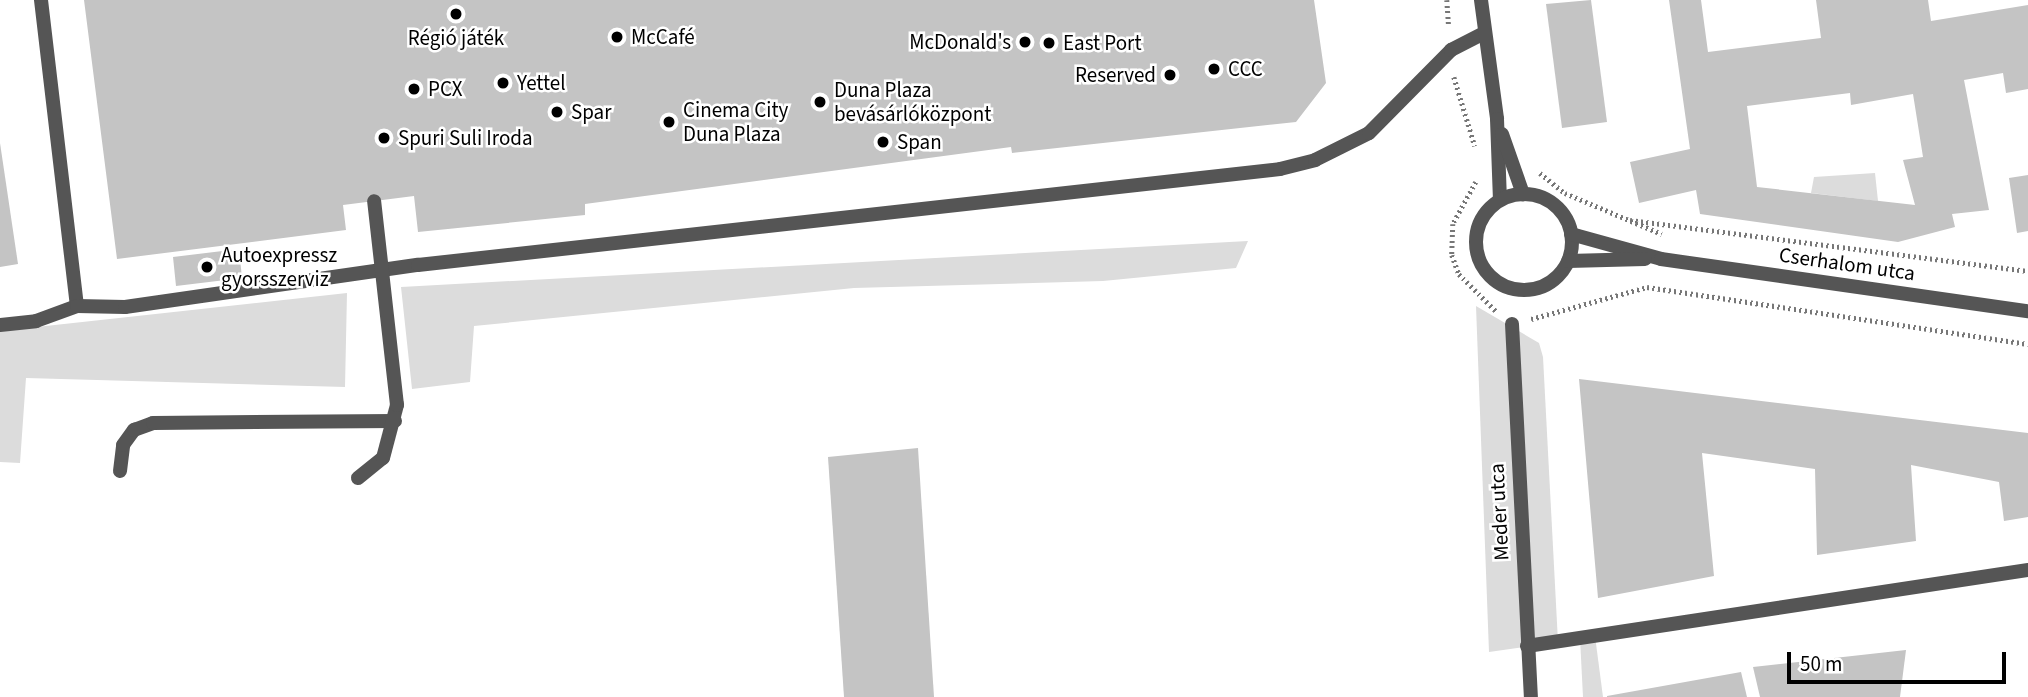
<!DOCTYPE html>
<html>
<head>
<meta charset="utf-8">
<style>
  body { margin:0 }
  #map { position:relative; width:2028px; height:697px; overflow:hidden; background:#fff; font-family:"Source Sans 3",sans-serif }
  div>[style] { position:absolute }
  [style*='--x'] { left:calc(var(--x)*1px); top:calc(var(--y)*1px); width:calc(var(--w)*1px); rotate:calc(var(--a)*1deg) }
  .green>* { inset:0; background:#dcdcdc }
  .building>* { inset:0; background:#c4c4c4 }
  .path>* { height:4.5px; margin-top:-2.25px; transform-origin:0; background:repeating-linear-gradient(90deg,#777 0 2px,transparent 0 5.5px) }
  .service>* { height:14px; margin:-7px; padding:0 7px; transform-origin:7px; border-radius:7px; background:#555 }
  .pedestrian>* { height:14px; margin:-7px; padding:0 7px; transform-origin:7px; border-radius:7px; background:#555 }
  .minor>* { height:14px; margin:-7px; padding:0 7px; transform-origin:7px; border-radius:7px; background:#555 }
  .minor>.ring { margin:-7px; padding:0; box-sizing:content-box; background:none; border:14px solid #555; border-radius:50% }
  .dots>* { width:19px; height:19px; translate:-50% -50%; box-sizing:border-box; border:4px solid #fff; border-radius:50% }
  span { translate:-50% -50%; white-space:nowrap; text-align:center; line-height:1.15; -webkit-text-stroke:5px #fff; paint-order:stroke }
  .poi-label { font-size:21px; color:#000 }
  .left { translate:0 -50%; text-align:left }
  .right { translate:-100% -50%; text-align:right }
  .street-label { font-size:21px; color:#000 }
  .scale { position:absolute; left:1787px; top:652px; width:219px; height:32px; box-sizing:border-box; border:4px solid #000; border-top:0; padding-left:9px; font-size:21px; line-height:24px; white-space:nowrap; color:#000; -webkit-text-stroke:5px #fff; paint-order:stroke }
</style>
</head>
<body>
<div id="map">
  <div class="green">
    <i style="clip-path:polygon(1875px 173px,1878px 201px,1811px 193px,1814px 177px)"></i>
    <i style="clip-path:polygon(1248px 241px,1236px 268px,1103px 281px,854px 288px,474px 326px,470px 382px,412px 389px,401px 287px)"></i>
    <i style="clip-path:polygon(347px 293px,345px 387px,26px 378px,20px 463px,0 462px,0 331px)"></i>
    <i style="clip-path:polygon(1476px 306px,1539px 343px,1543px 357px,1558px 642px,1489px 652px)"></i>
    <i style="clip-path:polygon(1595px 636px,1603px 697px,1583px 697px,1580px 638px)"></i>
  </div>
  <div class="building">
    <i style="clip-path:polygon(84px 0,1314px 0,1326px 83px,1296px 122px,1012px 153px,1011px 147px,585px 204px,585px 215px,418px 232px,414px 196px,343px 205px,346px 230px,117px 259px)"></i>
    <i style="clip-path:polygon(1591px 0,1607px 122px,1562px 128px,1546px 4px)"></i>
    <i style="clip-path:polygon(evenodd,1669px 0,1701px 0,1708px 52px,1821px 38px,1816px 0,1928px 0,1931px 21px,2028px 5px,2028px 89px,2006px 93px,2003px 73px,1964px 80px,1989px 210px,1952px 214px,1955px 227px,1898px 242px,1700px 214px,1696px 190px,1639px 203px,1630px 162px,1690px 149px,1669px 0,1850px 93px,1851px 105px,1913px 94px,1923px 157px,1903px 160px,1915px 205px,1757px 187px,1747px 106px,1850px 93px)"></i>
    <i style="clip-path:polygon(0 143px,18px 264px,0 267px)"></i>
    <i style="clip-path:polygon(2028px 175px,2028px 231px,2017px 233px,2009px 178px)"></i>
    <i style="clip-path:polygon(239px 249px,242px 278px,176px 286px,173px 257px)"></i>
    <i style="clip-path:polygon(1579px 379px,2028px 433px,2028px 517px,2004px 521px,1999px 482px,1911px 465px,1916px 541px,1817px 555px,1815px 469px,1702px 453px,1714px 576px,1598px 598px)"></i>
    <i style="clip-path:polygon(918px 448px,934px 697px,844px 697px,828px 457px)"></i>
    <i style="clip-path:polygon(1906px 650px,1900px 697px,1760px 697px,1753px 667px)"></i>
    <i style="clip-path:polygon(1741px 672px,1747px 697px,1607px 697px,1607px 696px)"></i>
  </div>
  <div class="path">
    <i style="--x:1447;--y:0;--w:27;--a:86"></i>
    <i style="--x:1454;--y:77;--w:72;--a:73.1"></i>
    <i style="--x:1540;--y:173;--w:32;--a:39"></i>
    <i style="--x:1565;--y:193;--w:105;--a:22.9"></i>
    <i style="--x:1476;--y:182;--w:48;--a:118.7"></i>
    <i style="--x:1453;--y:224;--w:31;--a:92"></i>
    <i style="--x:1452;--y:255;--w:20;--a:70"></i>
    <i style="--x:1459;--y:274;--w:52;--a:45"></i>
    <i style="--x:1630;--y:220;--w:401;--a:7.3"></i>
    <i style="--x:1531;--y:319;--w:120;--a:-15.4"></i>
    <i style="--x:1647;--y:287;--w:385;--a:8.5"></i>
  </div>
  <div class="service">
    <i style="--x:41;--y:0;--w:308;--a:83.3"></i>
    <i style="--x:0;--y:325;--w:36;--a:-6"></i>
    <i style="--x:36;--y:321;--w:44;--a:-20.1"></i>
    <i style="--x:77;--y:306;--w:48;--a:1.2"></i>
    <i style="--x:125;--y:307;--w:296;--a:-8.2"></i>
    <i style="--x:418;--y:265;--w:867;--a:-6.35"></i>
    <i style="--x:1280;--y:169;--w:36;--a:-14"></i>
    <i style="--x:1315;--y:160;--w:60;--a:-26.6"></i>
    <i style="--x:1369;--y:133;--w:117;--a:-45.3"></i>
    <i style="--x:1451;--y:50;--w:35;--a:-27"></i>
    <i style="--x:120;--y:471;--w:26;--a:-83"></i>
    <i style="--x:123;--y:445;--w:19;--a:-54"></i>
    <i style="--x:134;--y:430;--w:20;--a:-20"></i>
    <i style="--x:153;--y:423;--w:242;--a:-0.5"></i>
    <i style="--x:358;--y:478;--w:32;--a:-39"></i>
    <i style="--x:383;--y:458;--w:55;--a:-75.2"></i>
    <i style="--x:397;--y:405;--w:205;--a:-96.4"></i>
  </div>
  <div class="pedestrian">
    <i style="--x:1512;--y:324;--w:373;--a:87.1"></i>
    <i style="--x:1527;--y:646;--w:507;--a:-8.63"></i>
  </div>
  <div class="minor">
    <i style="--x:1481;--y:0;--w:120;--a:82.3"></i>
    <i style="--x:1497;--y:119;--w:81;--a:87.9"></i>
    <i style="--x:1502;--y:134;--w:64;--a:70.7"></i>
    <i class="ring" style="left:1476px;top:194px;width:82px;height:82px"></i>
    <i style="--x:1571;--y:234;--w:93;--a:15.5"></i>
    <i style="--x:1661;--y:259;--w:371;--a:8.1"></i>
    <i style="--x:1568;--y:261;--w:77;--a:-1.5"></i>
  </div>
  <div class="dots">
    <i style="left:456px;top:14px;background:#000"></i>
    <i style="left:617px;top:37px;background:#000"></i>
    <i style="left:1025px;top:42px;background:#000"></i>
    <i style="left:1049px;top:43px;background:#000"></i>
    <i style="left:1214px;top:69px;background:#000"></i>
    <i style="left:1170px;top:75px;background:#000"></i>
    <i style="left:503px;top:83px;background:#000"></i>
    <i style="left:414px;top:89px;background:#000"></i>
    <i style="left:820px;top:102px;background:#000"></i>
    <i style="left:557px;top:112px;background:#000"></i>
    <i style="left:669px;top:122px;background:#000"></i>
    <i style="left:384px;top:138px;background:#000"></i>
    <i style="left:883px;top:142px;background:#000"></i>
    <i style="left:207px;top:267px;background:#000"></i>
  </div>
  <div class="poi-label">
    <span class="left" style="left:631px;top:37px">McCafé</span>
    <span style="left:456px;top:38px">Régió játék</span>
    <span class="right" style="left:1011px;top:42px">McDonald's</span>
    <span class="left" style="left:1063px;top:43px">East Port</span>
    <span class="left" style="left:1228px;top:69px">CCC</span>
    <span class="right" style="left:1156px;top:75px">Reserved</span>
    <span class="left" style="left:517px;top:83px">Yettel</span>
    <span class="left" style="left:428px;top:89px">PCX</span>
    <span class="left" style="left:834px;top:102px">Duna Plaza<br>bevásárlóközpont</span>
    <span class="left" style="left:683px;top:122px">Cinema City<br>Duna Plaza</span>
    <span class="left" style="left:571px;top:112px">Spar</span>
    <span class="left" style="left:398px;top:138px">Spuri Suli Iroda</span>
    <span class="left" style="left:897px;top:142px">Span</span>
    <span class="left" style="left:221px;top:267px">Autoexpressz<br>gyorsszerviz</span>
  </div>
  <div class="street-label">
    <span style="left:1847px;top:264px;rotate:8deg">Cserhalom utca</span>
    <span style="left:1499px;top:512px;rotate:-93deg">Meder utca</span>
  </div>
  <div class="scale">50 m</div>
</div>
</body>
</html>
